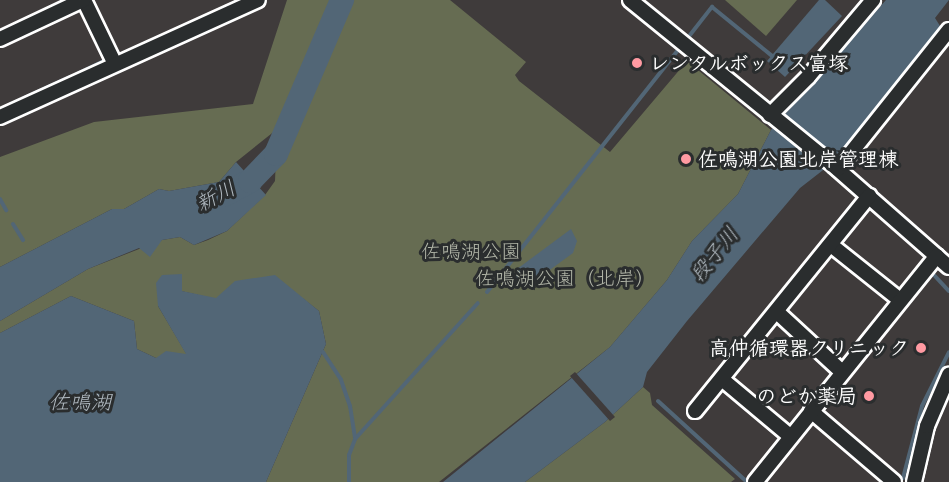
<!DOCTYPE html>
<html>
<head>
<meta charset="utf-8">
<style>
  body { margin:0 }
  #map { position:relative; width:949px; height:482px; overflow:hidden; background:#3f3b3b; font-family:Pangolin,"Klee One",sans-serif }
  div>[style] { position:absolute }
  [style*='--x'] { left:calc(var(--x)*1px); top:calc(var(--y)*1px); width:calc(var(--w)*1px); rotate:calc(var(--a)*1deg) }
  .green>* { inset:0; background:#666c52 }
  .water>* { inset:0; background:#526676 }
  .pier>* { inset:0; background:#3f3b3b }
  .stream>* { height:4px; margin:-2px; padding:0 2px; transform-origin:2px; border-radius:2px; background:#526676 }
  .river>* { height:24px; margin:-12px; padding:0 12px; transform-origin:12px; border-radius:12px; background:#526676 }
  .roads { filter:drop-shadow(2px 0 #fff) drop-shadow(-2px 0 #fff) drop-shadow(0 2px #fff) drop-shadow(0 -2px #fff) }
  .minor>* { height:14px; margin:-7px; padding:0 7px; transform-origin:7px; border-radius:7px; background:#2a2d2e }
  .dots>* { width:16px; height:16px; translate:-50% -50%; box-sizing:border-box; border:3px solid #2a2d2e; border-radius:50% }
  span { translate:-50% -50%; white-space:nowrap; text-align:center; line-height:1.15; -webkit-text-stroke:6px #2a2d2e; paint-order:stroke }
  .poi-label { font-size:20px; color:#fff; font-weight:700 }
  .left { translate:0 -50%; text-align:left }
  .right { translate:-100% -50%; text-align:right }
  .park-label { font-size:20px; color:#b2b6a8 }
  .water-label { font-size:21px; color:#b1bac1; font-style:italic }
</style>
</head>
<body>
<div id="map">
  <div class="green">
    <i style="clip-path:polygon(287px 0,334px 0,276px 130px,236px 162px,219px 182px,169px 191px,159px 189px,124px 209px,112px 209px,0 267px,0 157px,94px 122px,253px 104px)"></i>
    <i style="clip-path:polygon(352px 0,450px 0,526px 62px,515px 75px,519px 81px,610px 152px,687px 61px,771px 130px,738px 194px,692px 241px,667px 280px,610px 347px,439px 482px,266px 482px,326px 344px,319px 311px,301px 297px,226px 291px,216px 299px,181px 291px,158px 306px,187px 355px,156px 358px,137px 349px,134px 321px,71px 296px,0 333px,0 321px,88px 269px,162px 240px,180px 237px,194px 245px,208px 240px,227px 231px,265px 195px,275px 181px,276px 154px)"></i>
    <i style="clip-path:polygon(725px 0,797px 0,766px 36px)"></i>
    <i style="clip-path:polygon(643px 387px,650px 393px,652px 405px,735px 479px,731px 482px,525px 482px,605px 422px)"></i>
  </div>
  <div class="water">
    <i style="clip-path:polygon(819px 0,825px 0,842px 16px,785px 77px,767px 61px)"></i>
    <i style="clip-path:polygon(886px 0,949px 0,935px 18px,942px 29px,845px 153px,800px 188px,687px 321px,647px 372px,643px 387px,605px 422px,525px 482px,443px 482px,610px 347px,667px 280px,692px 241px,738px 194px,771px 130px)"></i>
    <i style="clip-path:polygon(236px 162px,266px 195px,227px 231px,194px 245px,180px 237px,162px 240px,150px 257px,139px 248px,88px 269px,0 321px,0 267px,112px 209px,124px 209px,159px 189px,169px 191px,219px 182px)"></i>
    <i style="clip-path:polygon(571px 229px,577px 241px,573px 253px,525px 288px,515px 282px,517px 269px)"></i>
    <i style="clip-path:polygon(182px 274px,182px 291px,216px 298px,235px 281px,275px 275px,319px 311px,326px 344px,266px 482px,0 482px,0 333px,71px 296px,134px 321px,137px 349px,156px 358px,166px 351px,186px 354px,158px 306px,156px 283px,162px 275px)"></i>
  </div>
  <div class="pier">
    <i style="clip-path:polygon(575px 372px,615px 417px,610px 421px,570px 376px)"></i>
  </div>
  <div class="stream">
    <i style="--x:690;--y:35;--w:36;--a:-52"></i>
    <i style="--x:712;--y:7;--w:77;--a:39.2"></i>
    <i style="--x:77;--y:74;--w:32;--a:-26"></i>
    <i style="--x:24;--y:98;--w:51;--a:-24.5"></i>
    <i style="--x:0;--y:110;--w:13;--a:-27"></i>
    <i style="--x:0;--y:199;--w:13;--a:61"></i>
    <i style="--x:13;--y:224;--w:19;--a:58"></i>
    <i style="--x:933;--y:274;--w:23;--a:47"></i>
    <i style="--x:487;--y:292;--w:307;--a:-51.7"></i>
    <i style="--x:323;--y:352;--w:33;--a:57"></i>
    <i style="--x:341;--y:380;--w:28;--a:71"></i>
    <i style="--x:350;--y:406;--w:32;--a:81"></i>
    <i style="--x:658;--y:401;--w:120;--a:42.3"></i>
    <i style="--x:903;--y:478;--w:74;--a:-75.2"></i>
    <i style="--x:922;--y:406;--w:60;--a:-63.4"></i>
    <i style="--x:349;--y:482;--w:27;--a:-90"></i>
    <i style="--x:349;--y:455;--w:17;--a:-69"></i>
    <i style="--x:355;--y:439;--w:183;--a:-47.9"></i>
  </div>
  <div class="river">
    <i style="--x:224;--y:195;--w:30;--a:-28"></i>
    <i style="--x:250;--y:181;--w:37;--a:-46"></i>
    <i style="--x:276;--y:154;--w:168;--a:-66.8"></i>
  </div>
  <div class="roads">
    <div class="minor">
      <i style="--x:84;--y:0;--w:71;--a:64.2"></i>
      <i style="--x:630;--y:0;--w:263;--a:39.1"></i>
      <i style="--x:834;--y:166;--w:153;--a:41.3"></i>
      <i style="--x:0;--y:39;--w:92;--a:-25.2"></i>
      <i style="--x:770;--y:115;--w:54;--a:-45"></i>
      <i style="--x:808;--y:77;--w:101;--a:-49.8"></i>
      <i style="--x:0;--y:117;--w:283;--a:-24.4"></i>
      <i style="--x:838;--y:169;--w:178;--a:-51.4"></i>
      <i style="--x:831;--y:245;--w:87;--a:38.5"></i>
      <i style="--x:777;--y:312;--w:87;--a:42.7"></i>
      <i style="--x:723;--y:380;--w:87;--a:39.9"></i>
      <i style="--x:695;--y:411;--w:277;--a:-51"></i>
      <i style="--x:811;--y:411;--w:109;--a:40.5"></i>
      <i style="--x:755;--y:482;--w:290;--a:-51.2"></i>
      <i style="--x:914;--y:482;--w:57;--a:-76.9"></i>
      <i style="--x:927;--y:426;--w:56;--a:-66.7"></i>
    </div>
  </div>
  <div class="dots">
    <i style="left:637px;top:63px;background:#ff9aa2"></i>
    <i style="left:686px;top:159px;background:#ff9aa2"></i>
    <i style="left:921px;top:348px;background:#ff9aa2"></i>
    <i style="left:869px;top:396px;background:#ff9aa2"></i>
  </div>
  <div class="poi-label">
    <span class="left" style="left:649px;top:63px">レンタルボックス富塚</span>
    <span class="left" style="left:698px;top:159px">佐鳴湖公園北岸管理棟</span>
    <span class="right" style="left:909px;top:348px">高仲循環器クリニック</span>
    <span class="right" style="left:857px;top:396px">のどか薬局</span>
  </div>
  <div class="park-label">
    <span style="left:471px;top:251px">佐鳴湖公園</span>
    <span style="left:565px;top:278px">佐鳴湖公園（北岸）</span>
  </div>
  <div class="water-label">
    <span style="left:216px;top:197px;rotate:-28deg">新川</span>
    <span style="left:715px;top:255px;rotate:-51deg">段子川</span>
    <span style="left:80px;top:403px">佐鳴湖</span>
  </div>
</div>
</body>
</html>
